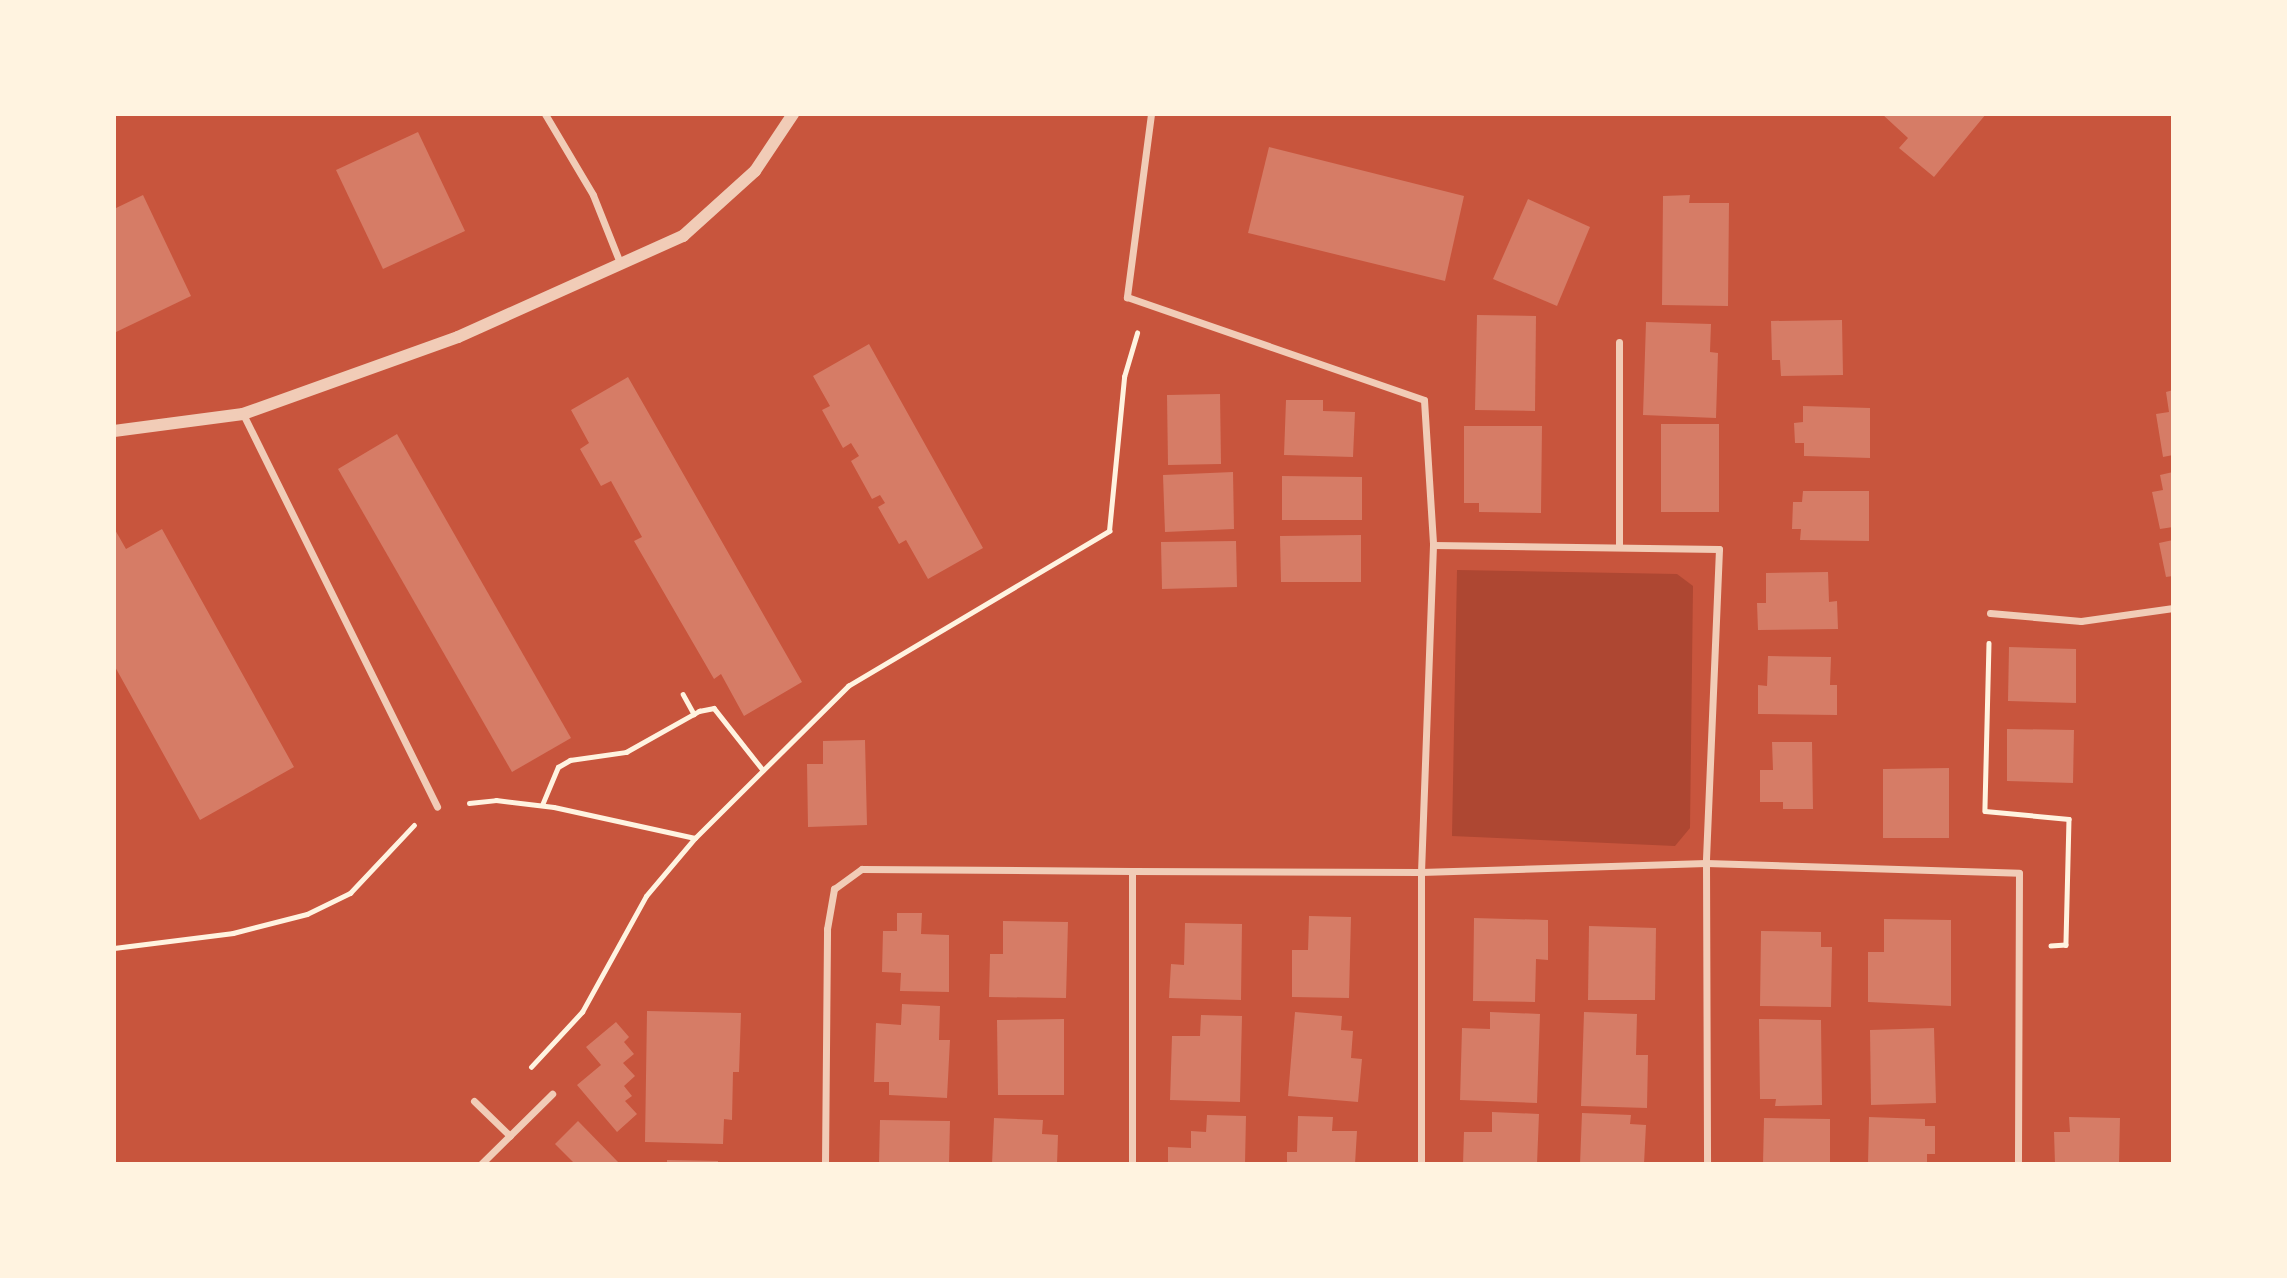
<!DOCTYPE html>
<html>
<head>
<meta charset="utf-8">
<style>
  body { margin:0 }
  #map { position:relative; width:2287px; height:1278px; overflow:hidden; background:#c8553d; font-family:Montserrat,sans-serif }
  div>[style] { position:absolute }
  [style*='--x'] { left:calc(var(--x)*1px); top:calc(var(--y)*1px); width:calc(var(--w)*1px); rotate:calc(var(--a)*1deg) }
  .green>* { inset:0; background:#ae4732 }
  .building>* { inset:0; background:#d67c66 }
  .path>* { height:4.5px; margin:-2.25px; padding:0 2.25px; transform-origin:2.25px; border-radius:2.25px; background:#fff3e0 }
  .minor>* { height:7px; margin:-3.5px; padding:0 3.5px; transform-origin:3.5px; border-radius:3.5px; background:#f1ccb7 }
  .tertiary>* { height:12px; margin:-6px; padding:0 6px; transform-origin:6px; border-radius:6px; background:#f1ccb7 }
  span { translate:-50% -50%; white-space:nowrap; text-align:center; line-height:1.15; -webkit-text-stroke:7px #fff3e0; paint-order:stroke }
  .frame { position:absolute; inset:0; border:116px solid #fff3e0; pointer-events:none }
</style>
</head>
<body>
<div id="map">
  <div class="green">
    <i style="clip-path:polygon(1457px 570px,1677px 574px,1693px 586px,1690px 828px,1675px 846px,1452px 836px)"></i>
  </div>
  <div class="building">
    <i style="clip-path:polygon(1882px 114px,1986px 114px,1934px 177px,1899px 148px,1908px 138px)"></i>
    <i style="clip-path:polygon(418px 132px,465px 231px,383px 269px,336px 170px)"></i>
    <i style="clip-path:polygon(1269px 147px,1464px 196px,1445px 281px,1248px 233px)"></i>
    <i style="clip-path:polygon(143px 195px,191px 296px,114px 333px,114px 209px)"></i>
    <i style="clip-path:polygon(1690px 195px,1689px 203px,1729px 203px,1728px 306px,1662px 305px,1663px 196px)"></i>
    <i style="clip-path:polygon(1528px 199px,1590px 227px,1557px 306px,1493px 279px)"></i>
    <i style="clip-path:polygon(1477px 315px,1536px 316px,1535px 411px,1475px 410px)"></i>
    <i style="clip-path:polygon(1842px 320px,1843px 375px,1781px 376px,1780px 360px,1772px 360px,1771px 321px)"></i>
    <i style="clip-path:polygon(1646px 322px,1711px 324px,1710px 352px,1718px 353px,1716px 418px,1643px 415px)"></i>
    <i style="clip-path:polygon(869px 344px,983px 548px,928px 579px,906px 540px,899px 544px,878px 507px,885px 503px,880px 495px,872px 499px,851px 461px,859px 456px,851px 443px,843px 448px,822px 410px,830px 406px,813px 376px)"></i>
    <i style="clip-path:polygon(628px 377px,802px 682px,744px 716px,721px 674px,714px 679px,634px 541px,642px 537px,611px 481px,601px 486px,580px 449px,589px 443px,571px 410px)"></i>
    <i style="clip-path:polygon(2173px 390px,2173px 455px,2163px 457px,2156px 414px,2169px 412px,2166px 392px)"></i>
    <i style="clip-path:polygon(1220px 394px,1221px 464px,1168px 465px,1167px 395px)"></i>
    <i style="clip-path:polygon(1286px 400px,1323px 400px,1323px 411px,1355px 412px,1353px 457px,1284px 455px)"></i>
    <i style="clip-path:polygon(1803px 406px,1870px 408px,1870px 458px,1804px 456px,1804px 443px,1795px 443px,1794px 423px,1803px 422px)"></i>
    <i style="clip-path:polygon(1661px 424px,1719px 424px,1719px 512px,1661px 512px)"></i>
    <i style="clip-path:polygon(1464px 426px,1542px 426px,1541px 513px,1479px 512px,1479px 503px,1464px 503px)"></i>
    <i style="clip-path:polygon(397px 434px,571px 738px,512px 772px,338px 469px)"></i>
    <i style="clip-path:polygon(1233px 472px,1234px 529px,1165px 532px,1163px 475px)"></i>
    <i style="clip-path:polygon(2173px 472px,2173px 527px,2160px 529px,2152px 492px,2163px 490px,2160px 475px)"></i>
    <i style="clip-path:polygon(1282px 476px,1362px 477px,1362px 520px,1282px 520px)"></i>
    <i style="clip-path:polygon(1803px 491px,1869px 491px,1869px 541px,1800px 540px,1801px 529px,1792px 529px,1793px 502px,1802px 502px)"></i>
    <i style="clip-path:polygon(114px 528px,126px 549px,162px 529px,294px 767px,200px 820px,114px 665px)"></i>
    <i style="clip-path:polygon(1361px 535px,1361px 582px,1281px 582px,1280px 536px)"></i>
    <i style="clip-path:polygon(2173px 540px,2173px 576px,2166px 577px,2159px 543px)"></i>
    <i style="clip-path:polygon(1236px 541px,1237px 587px,1162px 589px,1161px 542px)"></i>
    <i style="clip-path:polygon(1828px 572px,1829px 602px,1837px 601px,1838px 629px,1758px 630px,1757px 603px,1766px 603px,1766px 573px)"></i>
    <i style="clip-path:polygon(2009px 647px,2076px 649px,2076px 703px,2008px 701px)"></i>
    <i style="clip-path:polygon(1768px 656px,1831px 657px,1830px 685px,1837px 685px,1837px 715px,1758px 714px,1758px 685px,1767px 686px)"></i>
    <i style="clip-path:polygon(2007px 729px,2074px 730px,2073px 783px,2007px 781px)"></i>
    <i style="clip-path:polygon(865px 740px,867px 825px,808px 827px,807px 764px,823px 764px,823px 741px)"></i>
    <i style="clip-path:polygon(1772px 742px,1812px 742px,1813px 809px,1783px 809px,1783px 802px,1760px 802px,1760px 770px,1773px 770px)"></i>
    <i style="clip-path:polygon(1949px 768px,1949px 838px,1883px 838px,1883px 769px)"></i>
    <i style="clip-path:polygon(897px 913px,922px 913px,921px 934px,949px 935px,949px 992px,900px 991px,901px 973px,882px 972px,883px 931px,897px 931px)"></i>
    <i style="clip-path:polygon(1309px 916px,1351px 917px,1349px 998px,1292px 997px,1292px 950px,1308px 950px)"></i>
    <i style="clip-path:polygon(1474px 918px,1548px 920px,1548px 960px,1536px 959px,1535px 1002px,1473px 1001px)"></i>
    <i style="clip-path:polygon(1884px 919px,1951px 920px,1951px 1006px,1868px 1002px,1868px 952px,1884px 952px)"></i>
    <i style="clip-path:polygon(1003px 921px,1068px 922px,1066px 998px,989px 997px,990px 954px,1003px 954px)"></i>
    <i style="clip-path:polygon(1185px 923px,1242px 924px,1241px 1000px,1169px 998px,1171px 964px,1184px 965px)"></i>
    <i style="clip-path:polygon(1589px 926px,1656px 928px,1655px 1000px,1588px 1000px)"></i>
    <i style="clip-path:polygon(1761px 931px,1821px 932px,1821px 947px,1832px 947px,1831px 1007px,1760px 1006px)"></i>
    <i style="clip-path:polygon(902px 1004px,940px 1006px,939px 1040px,950px 1040px,947px 1098px,889px 1095px,889px 1082px,874px 1082px,876px 1023px,901px 1025px)"></i>
    <i style="clip-path:polygon(647px 1011px,741px 1013px,739px 1072px,733px 1072px,732px 1120px,724px 1119px,723px 1144px,645px 1142px)"></i>
    <i style="clip-path:polygon(1295px 1012px,1342px 1016px,1341px 1030px,1353px 1031px,1351px 1058px,1362px 1059px,1358px 1102px,1288px 1096px)"></i>
    <i style="clip-path:polygon(1490px 1012px,1540px 1014px,1537px 1103px,1460px 1100px,1462px 1028px,1490px 1029px)"></i>
    <i style="clip-path:polygon(1584px 1012px,1637px 1014px,1636px 1055px,1648px 1055px,1647px 1108px,1581px 1106px)"></i>
    <i style="clip-path:polygon(1201px 1015px,1242px 1016px,1240px 1102px,1170px 1100px,1172px 1036px,1200px 1036px)"></i>
    <i style="clip-path:polygon(1064px 1019px,1064px 1095px,998px 1095px,997px 1020px)"></i>
    <i style="clip-path:polygon(1759px 1019px,1821px 1020px,1822px 1105px,1775px 1106px,1776px 1099px,1760px 1099px)"></i>
    <i style="clip-path:polygon(616px 1022px,629px 1037px,624px 1042px,634px 1054px,623px 1063px,635px 1076px,624px 1086px,632px 1096px,625px 1101px,637px 1114px,617px 1132px,577px 1085px,601px 1065px,586px 1047px)"></i>
    <i style="clip-path:polygon(1934px 1028px,1936px 1103px,1871px 1105px,1870px 1030px)"></i>
    <i style="clip-path:polygon(1492px 1112px,1539px 1114px,1537px 1164px,1463px 1164px,1464px 1132px,1492px 1132px)"></i>
    <i style="clip-path:polygon(1582px 1113px,1631px 1115px,1630px 1124px,1646px 1125px,1644px 1164px,1580px 1164px)"></i>
    <i style="clip-path:polygon(1207px 1115px,1246px 1116px,1245px 1164px,1168px 1164px,1168px 1147px,1191px 1148px,1191px 1131px,1206px 1132px)"></i>
    <i style="clip-path:polygon(1298px 1116px,1333px 1117px,1332px 1131px,1357px 1131px,1355px 1164px,1287px 1164px,1287px 1152px,1297px 1152px)"></i>
    <i style="clip-path:polygon(1869px 1117px,1925px 1119px,1925px 1126px,1935px 1126px,1935px 1154px,1927px 1154px,1927px 1164px,1868px 1164px)"></i>
    <i style="clip-path:polygon(2069px 1117px,2120px 1118px,2119px 1164px,2055px 1164px,2054px 1132px,2070px 1132px)"></i>
    <i style="clip-path:polygon(994px 1118px,1043px 1120px,1042px 1134px,1058px 1135px,1057px 1164px,992px 1164px)"></i>
    <i style="clip-path:polygon(1764px 1118px,1830px 1119px,1830px 1164px,1763px 1164px)"></i>
    <i style="clip-path:polygon(880px 1120px,950px 1121px,949px 1164px,879px 1164px)"></i>
    <i style="clip-path:polygon(578px 1121px,620px 1164px,575px 1164px,555px 1144px)"></i>
    <i style="clip-path:polygon(667px 1160px,718px 1161px,718px 1164px,667px 1164px)"></i>
  </div>
  <div class="path">
    <i style="--x:1989;--y:643;--w:168;--a:91.4"></i>
    <i style="--x:1985;--y:811;--w:84;--a:5.4"></i>
    <i style="--x:2069;--y:819;--w:126;--a:91.4"></i>
    <i style="--x:2066;--y:945;--w:15;--a:176"></i>
    <i style="--x:683;--y:694;--w:23;--a:61"></i>
    <i style="--x:469;--y:803;--w:27;--a:-6"></i>
    <i style="--x:496;--y:800;--w:58;--a:6.9"></i>
    <i style="--x:554;--y:807;--w:144;--a:12.4"></i>
    <i style="--x:695;--y:838;--w:216;--a:-44.8"></i>
    <i style="--x:848;--y:686;--w:304;--a:-30.7"></i>
    <i style="--x:1109;--y:531;--w:155;--a:-84.4"></i>
    <i style="--x:1124;--y:377;--w:46;--a:-73.5"></i>
    <i style="--x:542;--y:805;--w:41;--a:-67.2"></i>
    <i style="--x:558;--y:767;--w:14;--a:-30"></i>
    <i style="--x:570;--y:760;--w:57;--a:-8.1"></i>
    <i style="--x:626;--y:752;--w:84;--a:-29.3"></i>
    <i style="--x:699;--y:711;--w:15;--a:-11"></i>
    <i style="--x:714;--y:708;--w:79;--a:51.7"></i>
    <i style="--x:114;--y:948;--w:120;--a:-7.2"></i>
    <i style="--x:233;--y:933;--w:76;--a:-14.4"></i>
    <i style="--x:307;--y:914;--w:48;--a:-26"></i>
    <i style="--x:350;--y:893;--w:93;--a:-46.7"></i>
    <i style="--x:531;--y:1067;--w:75;--a:-47.2"></i>
    <i style="--x:582;--y:1012;--w:132;--a:-61.1"></i>
    <i style="--x:646;--y:896;--w:76;--a:-49.8"></i>
  </div>
  <div class="minor">
    <i style="--x:545;--y:114;--w:94;--a:59.3"></i>
    <i style="--x:593;--y:195;--w:73;--a:68.3"></i>
    <i style="--x:1151;--y:114;--w:185;--a:97.5"></i>
    <i style="--x:1127;--y:297;--w:314;--a:19.1"></i>
    <i style="--x:1424;--y:400;--w:145;--a:86.4"></i>
    <i style="--x:1433;--y:545;--w:327;--a:92.1"></i>
    <i style="--x:1421;--y:872;--w:292;--a:90"></i>
    <i style="--x:243;--y:414;--w:438;--a:63.7"></i>
    <i style="--x:1433;--y:545;--w:286;--a:0.8"></i>
    <i style="--x:1719;--y:549;--w:314;--a:92.4"></i>
    <i style="--x:1706;--y:863;--w:301;--a:89.8"></i>
    <i style="--x:1619;--y:547;--w:205;--a:-90"></i>
    <i style="--x:1990;--y:613;--w:91;--a:5"></i>
    <i style="--x:2081;--y:621;--w:93;--a:-8"></i>
    <i style="--x:474;--y:1101;--w:50;--a:44.2"></i>
    <i style="--x:481;--y:1164;--w:100;--a:-44.6"></i>
    <i style="--x:825;--y:1164;--w:235;--a:-89.5"></i>
    <i style="--x:827;--y:929;--w:41;--a:-80.1"></i>
    <i style="--x:834;--y:889;--w:34;--a:-36"></i>
    <i style="--x:862;--y:869;--w:270;--a:0.4"></i>
    <i style="--x:1132;--y:1164;--w:293;--a:-90"></i>
    <i style="--x:1132;--y:871;--w:289;--a:0.2"></i>
    <i style="--x:1421;--y:872;--w:285;--a:-1.8"></i>
    <i style="--x:1706;--y:863;--w:313;--a:1.8"></i>
    <i style="--x:2019;--y:873;--w:291;--a:90.2"></i>
  </div>
  <div class="tertiary">
    <i style="--x:114;--y:431;--w:130;--a:-7.5"></i>
    <i style="--x:243;--y:414;--w:228;--a:-19.7"></i>
    <i style="--x:458;--y:337;--w:247;--a:-24.2"></i>
    <i style="--x:683;--y:236;--w:97;--a:-42.1"></i>
    <i style="--x:755;--y:171;--w:69;--a:-56.3"></i>
  </div>
  <div class="frame"></div>
</div>
</body>
</html>
